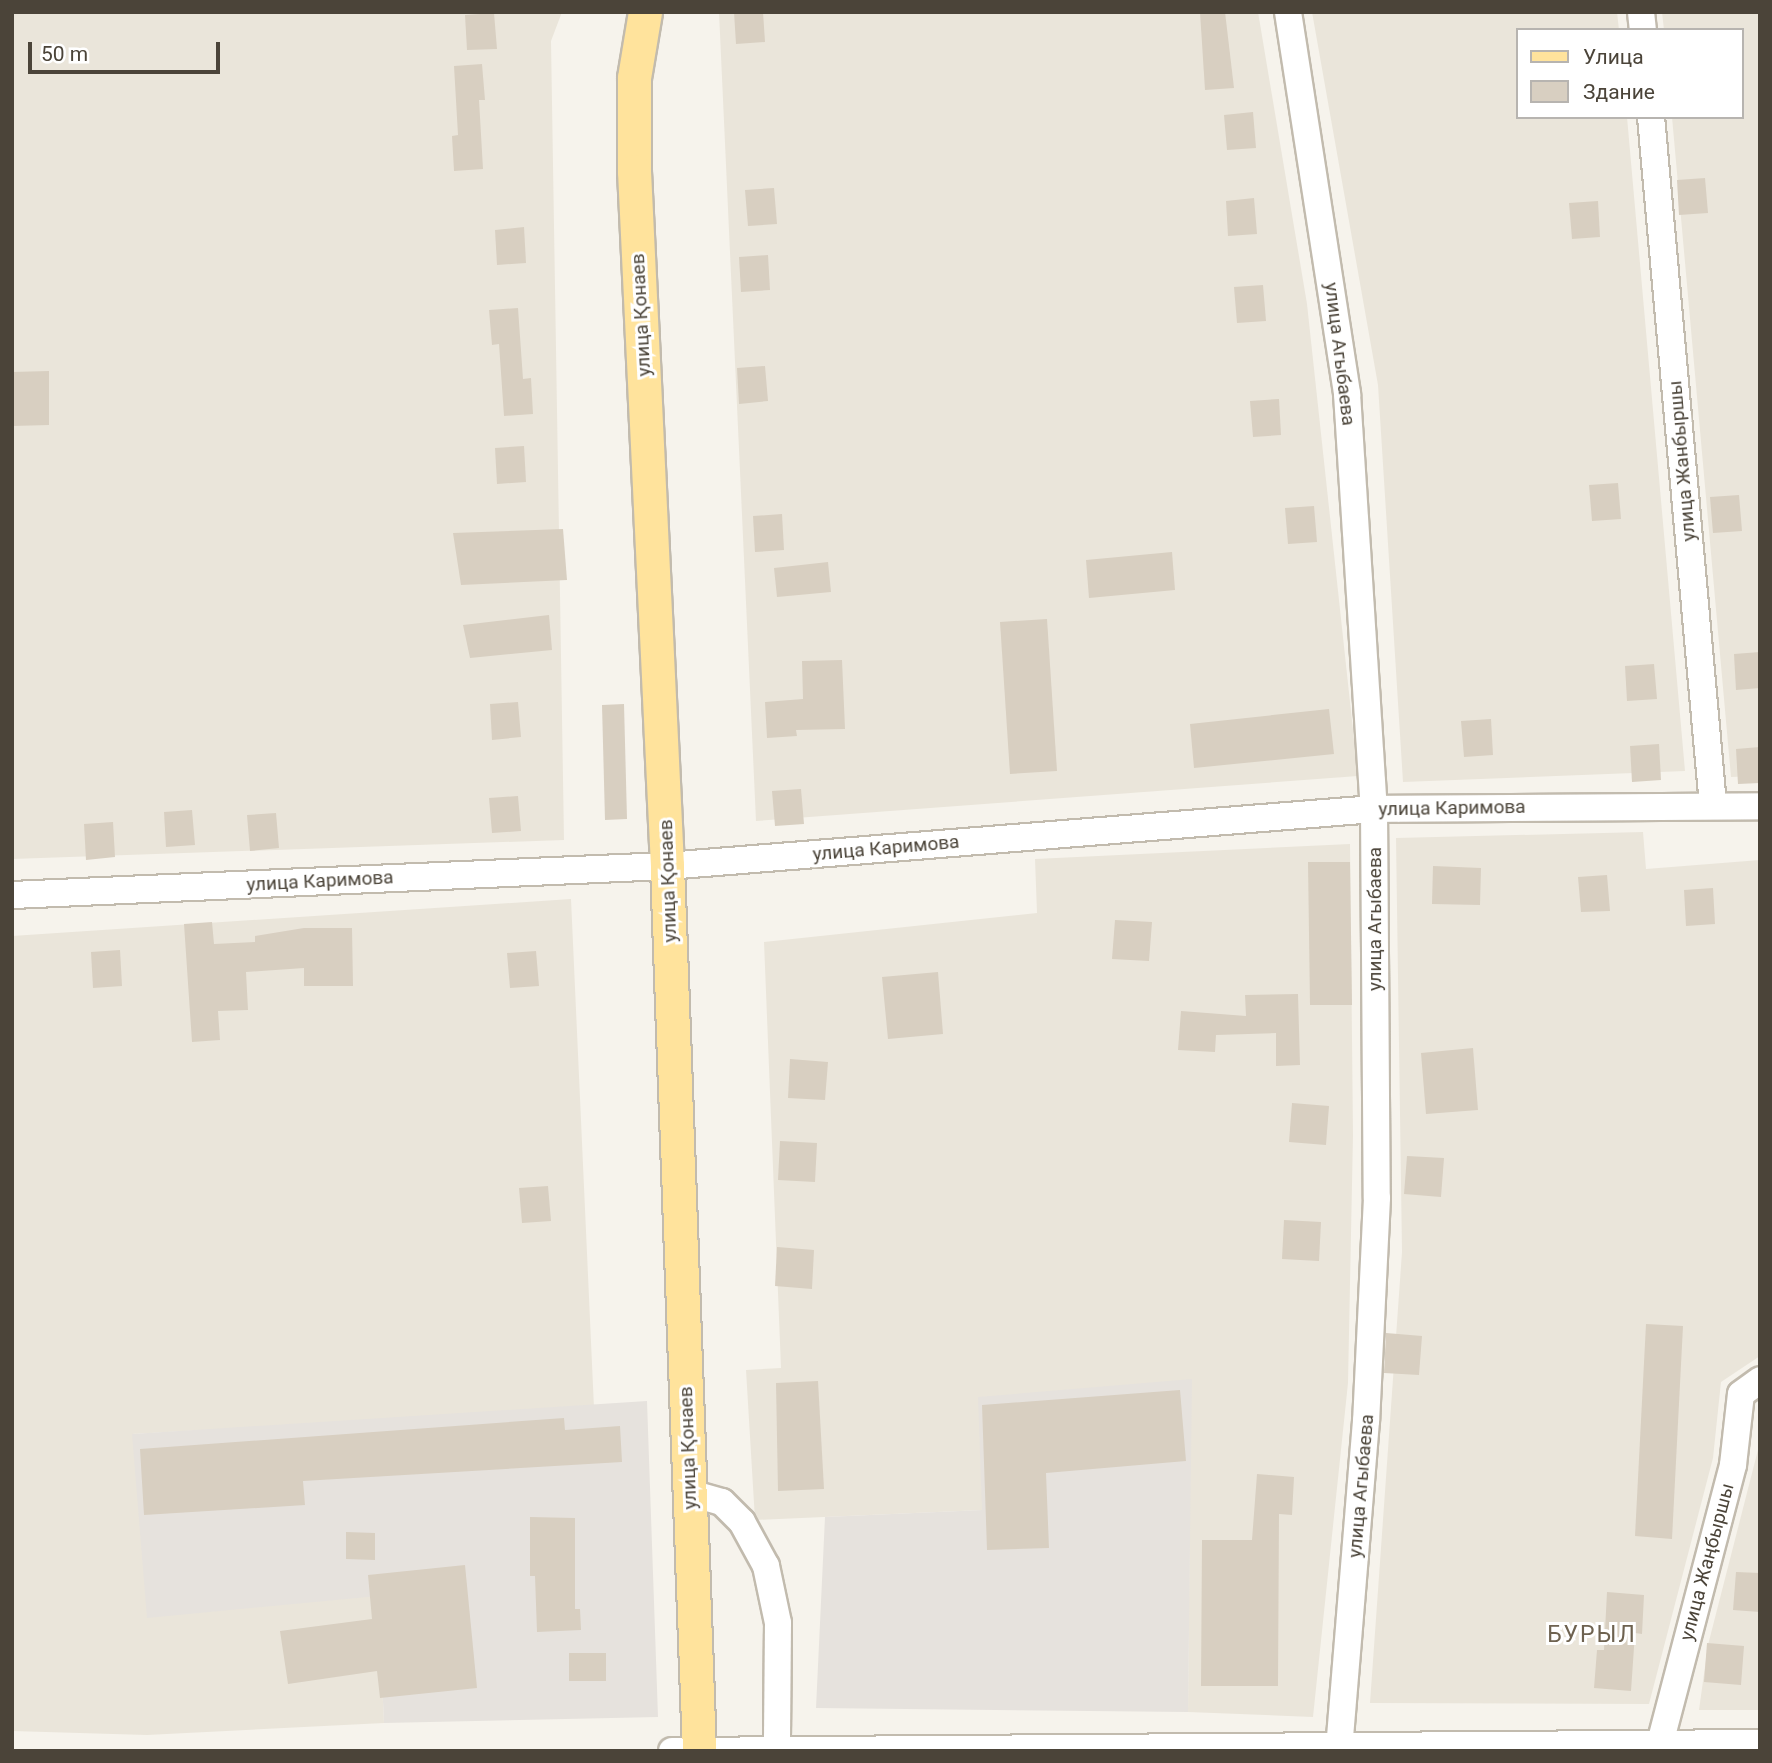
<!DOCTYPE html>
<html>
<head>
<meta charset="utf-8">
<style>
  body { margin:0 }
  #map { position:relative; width:1772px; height:1763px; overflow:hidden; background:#f6f3ec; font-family:Roboto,sans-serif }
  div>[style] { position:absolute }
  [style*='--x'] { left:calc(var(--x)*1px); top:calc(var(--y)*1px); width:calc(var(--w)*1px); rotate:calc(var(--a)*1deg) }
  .residential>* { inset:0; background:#eae5da }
  .industrial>* { inset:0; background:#e6e2dd }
  .building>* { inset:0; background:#d8cfc1 }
  .roads { filter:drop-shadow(2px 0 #c2bbae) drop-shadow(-2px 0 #c2bbae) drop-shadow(0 2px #c2bbae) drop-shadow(0 -2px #c2bbae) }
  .minor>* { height:26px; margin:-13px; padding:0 13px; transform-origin:13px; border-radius:13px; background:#fff }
  .major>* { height:33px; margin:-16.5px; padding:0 16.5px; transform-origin:16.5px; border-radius:16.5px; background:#ffe39c }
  span { translate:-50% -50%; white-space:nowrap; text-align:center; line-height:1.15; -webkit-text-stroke:6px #fff; paint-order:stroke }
  .street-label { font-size:19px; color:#4b4439 }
  .quarter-label { font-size:23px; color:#6e6250; letter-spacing:2px }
  .frame { position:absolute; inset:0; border:14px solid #4b4439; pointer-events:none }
  .legend { position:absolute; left:1516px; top:28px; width:228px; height:91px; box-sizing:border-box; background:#fff; border:2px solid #b7b4b0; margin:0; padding:9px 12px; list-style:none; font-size:21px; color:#4b4439 }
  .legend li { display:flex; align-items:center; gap:14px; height:35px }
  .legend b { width:35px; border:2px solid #b7b4b0 }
  .scale { position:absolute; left:28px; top:42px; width:192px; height:32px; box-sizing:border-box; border:4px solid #4b4439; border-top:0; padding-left:9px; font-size:21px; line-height:24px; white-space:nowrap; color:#4b4439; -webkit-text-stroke:5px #fff; paint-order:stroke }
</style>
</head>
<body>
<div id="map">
  <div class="residential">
    <i style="clip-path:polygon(12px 12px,562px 12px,551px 41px,564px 840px,12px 859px)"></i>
    <i style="clip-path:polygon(719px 12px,1258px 12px,1307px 304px,1358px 776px,756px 821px)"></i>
    <i style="clip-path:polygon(1312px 12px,1617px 12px,1619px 30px,1518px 30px,1518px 117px,1627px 117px,1685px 771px,1403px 782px,1378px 385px)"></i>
    <i style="clip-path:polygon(1662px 12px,1760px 12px,1760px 776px,1731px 777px,1672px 117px,1742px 117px,1742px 30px,1664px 30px)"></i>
    <i style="clip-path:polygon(1643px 832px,1646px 869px,1760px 860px,1760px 1356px,1721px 1382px,1713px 1458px,1649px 1704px,1370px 1703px,1402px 1252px,1396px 838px)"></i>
    <i style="clip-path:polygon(1350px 844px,1353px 1135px,1348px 1383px,1313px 1717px,1188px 1712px,1191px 1380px,982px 1510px,755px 1520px,746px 1370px,781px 1368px,764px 942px,1037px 913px,1035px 859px)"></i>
    <i style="clip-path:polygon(571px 899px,594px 1408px,132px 1434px,378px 1596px,384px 1723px,147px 1735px,12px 1731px,12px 936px)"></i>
    <i style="clip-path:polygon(1760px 1442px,1760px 1710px,1699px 1710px,1708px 1645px)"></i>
  </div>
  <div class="industrial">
    <i style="clip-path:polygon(1192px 1379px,1188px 1712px,816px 1708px,825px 1517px,982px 1510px,978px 1397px)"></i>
    <i style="clip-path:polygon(647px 1401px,658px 1717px,384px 1723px,378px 1596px,147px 1618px,132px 1434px)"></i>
  </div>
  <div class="building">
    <i style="clip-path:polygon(734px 12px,763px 12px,765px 42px,736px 44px)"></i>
    <i style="clip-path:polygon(1200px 12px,1225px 12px,1234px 88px,1205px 90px)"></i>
    <i style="clip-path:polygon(494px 13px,497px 49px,467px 50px,465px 15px)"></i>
    <i style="clip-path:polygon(482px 64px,485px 100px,479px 100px,483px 169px,454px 171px,452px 136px,458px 135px,454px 66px)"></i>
    <i style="clip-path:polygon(1253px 112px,1256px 148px,1227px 150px,1224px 115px)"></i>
    <i style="clip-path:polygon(1705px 178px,1708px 213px,1679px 215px,1677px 180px)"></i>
    <i style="clip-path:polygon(774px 188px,777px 224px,748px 226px,745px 190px)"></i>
    <i style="clip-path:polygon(1254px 198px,1257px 234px,1228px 236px,1226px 201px)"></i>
    <i style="clip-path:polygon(1598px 201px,1600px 237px,1572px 239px,1569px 203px)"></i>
    <i style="clip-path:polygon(524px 227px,526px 263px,497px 265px,495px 230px)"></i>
    <i style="clip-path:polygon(768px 255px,770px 290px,741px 292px,739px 257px)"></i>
    <i style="clip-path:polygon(1263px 285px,1266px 321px,1237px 323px,1234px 287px)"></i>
    <i style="clip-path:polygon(518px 308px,523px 379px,531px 378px,533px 414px,504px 416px,499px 344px,492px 345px,489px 310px)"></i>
    <i style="clip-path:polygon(765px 366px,768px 401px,739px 404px,737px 368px)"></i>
    <i style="clip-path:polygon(49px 371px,49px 425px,12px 426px,12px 372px)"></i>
    <i style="clip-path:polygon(1279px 399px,1281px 435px,1253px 437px,1250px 401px)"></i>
    <i style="clip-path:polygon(524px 446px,526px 482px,497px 484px,495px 448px)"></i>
    <i style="clip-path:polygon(1618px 483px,1621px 519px,1592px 521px,1589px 485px)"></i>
    <i style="clip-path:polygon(1739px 495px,1742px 531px,1713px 533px,1710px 497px)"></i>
    <i style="clip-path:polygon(1314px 506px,1317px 542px,1288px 544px,1285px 508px)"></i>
    <i style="clip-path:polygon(782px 514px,784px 550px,755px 552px,753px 516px)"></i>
    <i style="clip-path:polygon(563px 529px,567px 580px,461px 585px,453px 533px)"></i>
    <i style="clip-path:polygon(1172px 552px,1175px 590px,1089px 598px,1086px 560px)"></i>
    <i style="clip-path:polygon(828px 562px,831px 592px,777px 597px,774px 568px)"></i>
    <i style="clip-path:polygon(549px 615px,552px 650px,470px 658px,463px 625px)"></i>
    <i style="clip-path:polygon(1047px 619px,1057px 771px,1010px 774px,1000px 622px)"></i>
    <i style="clip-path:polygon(1760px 652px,1760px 688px,1736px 690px,1734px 654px)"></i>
    <i style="clip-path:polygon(842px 660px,845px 729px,796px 730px,797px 736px,767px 738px,765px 702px,803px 699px,802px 661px)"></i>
    <i style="clip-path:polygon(1654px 664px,1657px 699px,1627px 701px,1625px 666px)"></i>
    <i style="clip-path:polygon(518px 702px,521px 737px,492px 740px,490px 704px)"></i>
    <i style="clip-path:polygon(624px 704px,627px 819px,605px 820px,602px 705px)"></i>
    <i style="clip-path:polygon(1329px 709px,1334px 754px,1194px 768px,1190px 724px)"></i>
    <i style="clip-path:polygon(1491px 719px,1493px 755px,1464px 757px,1461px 721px)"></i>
    <i style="clip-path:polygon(1659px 744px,1661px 780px,1632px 782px,1630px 746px)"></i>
    <i style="clip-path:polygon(1760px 747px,1760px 783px,1738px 784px,1736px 749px)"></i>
    <i style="clip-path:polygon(801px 789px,804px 824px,775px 826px,772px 791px)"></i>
    <i style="clip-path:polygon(518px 796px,521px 831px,492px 833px,489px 798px)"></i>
    <i style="clip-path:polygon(192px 810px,195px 845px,166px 847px,164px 812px)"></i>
    <i style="clip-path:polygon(276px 813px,279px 848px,250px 851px,247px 815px)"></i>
    <i style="clip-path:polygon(113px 822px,115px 857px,86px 860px,84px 824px)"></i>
    <i style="clip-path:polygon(1308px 862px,1350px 862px,1352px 1005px,1310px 1005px)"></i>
    <i style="clip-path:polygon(1433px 866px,1481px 868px,1480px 905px,1432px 904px)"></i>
    <i style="clip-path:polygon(1607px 875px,1610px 911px,1581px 912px,1578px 877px)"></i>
    <i style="clip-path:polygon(1713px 888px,1715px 924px,1686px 926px,1684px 890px)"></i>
    <i style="clip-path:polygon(1115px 920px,1152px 922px,1149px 961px,1112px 959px)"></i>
    <i style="clip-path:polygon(212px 922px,214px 944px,255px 942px,255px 936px,304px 928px,352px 928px,353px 986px,304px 986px,304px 968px,246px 972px,248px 1010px,218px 1011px,220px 1040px,192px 1042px,184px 924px)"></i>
    <i style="clip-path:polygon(120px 950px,122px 986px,93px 988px,91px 952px)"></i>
    <i style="clip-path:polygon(536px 951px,539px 986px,510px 988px,507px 953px)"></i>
    <i style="clip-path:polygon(938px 972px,943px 1034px,888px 1039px,882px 977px)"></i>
    <i style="clip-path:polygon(1298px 994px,1300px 1065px,1276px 1066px,1276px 1033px,1216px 1035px,1215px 1052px,1178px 1050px,1181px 1011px,1246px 1016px,1245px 995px)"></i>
    <i style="clip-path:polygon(1473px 1048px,1478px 1110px,1426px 1114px,1421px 1053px)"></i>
    <i style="clip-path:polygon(790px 1059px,828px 1062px,825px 1100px,788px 1098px)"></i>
    <i style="clip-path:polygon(1292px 1103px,1329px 1106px,1326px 1145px,1289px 1142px)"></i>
    <i style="clip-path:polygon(780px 1141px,817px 1143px,815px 1182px,778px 1180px)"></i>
    <i style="clip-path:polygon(1407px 1156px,1444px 1158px,1441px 1197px,1404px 1194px)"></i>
    <i style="clip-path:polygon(548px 1186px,551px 1221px,522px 1223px,519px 1188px)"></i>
    <i style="clip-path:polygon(1284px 1220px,1321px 1222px,1319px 1261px,1282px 1259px)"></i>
    <i style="clip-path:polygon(777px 1247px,814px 1250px,812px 1289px,775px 1286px)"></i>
    <i style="clip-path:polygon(1646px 1324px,1683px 1326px,1672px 1539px,1635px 1536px)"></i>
    <i style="clip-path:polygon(1386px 1333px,1422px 1336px,1419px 1375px,1384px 1373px)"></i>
    <i style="clip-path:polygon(818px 1381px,824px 1489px,778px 1491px,776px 1383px)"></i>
    <i style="clip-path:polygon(1180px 1390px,1186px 1461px,1046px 1473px,1049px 1548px,987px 1550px,982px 1405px)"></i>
    <i style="clip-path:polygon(564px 1418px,565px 1430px,620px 1426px,622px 1462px,303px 1481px,305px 1505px,144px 1515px,140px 1449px)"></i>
    <i style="clip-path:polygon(1257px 1474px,1294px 1477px,1292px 1515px,1279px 1514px,1278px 1686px,1201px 1686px,1202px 1540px,1252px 1540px)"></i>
    <i style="clip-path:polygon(530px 1517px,575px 1518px,575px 1609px,580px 1609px,581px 1630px,537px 1632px,535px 1576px,530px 1576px)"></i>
    <i style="clip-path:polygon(346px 1532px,375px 1533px,375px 1560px,346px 1559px)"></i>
    <i style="clip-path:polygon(465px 1565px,477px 1688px,380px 1698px,377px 1671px,288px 1684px,280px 1631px,372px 1619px,368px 1575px)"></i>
    <i style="clip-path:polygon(1736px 1572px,1760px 1573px,1760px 1612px,1733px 1610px)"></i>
    <i style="clip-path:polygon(1607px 1592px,1644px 1595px,1642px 1634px,1635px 1633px,1631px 1691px,1594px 1688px,1597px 1650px,1604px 1650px)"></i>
    <i style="clip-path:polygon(1707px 1643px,1744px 1646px,1741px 1685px,1704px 1682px)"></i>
    <i style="clip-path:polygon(569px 1653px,606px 1653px,606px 1681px,569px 1681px)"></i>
  </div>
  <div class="roads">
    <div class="minor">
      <i style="--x:1288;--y:12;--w:387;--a:81.2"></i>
      <i style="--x:1347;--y:394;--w:416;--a:86.3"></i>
      <i style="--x:1374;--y:809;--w:389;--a:89.6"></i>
      <i style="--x:1377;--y:1198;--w:223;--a:92.8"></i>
      <i style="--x:1366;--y:1421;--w:326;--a:94.7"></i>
      <i style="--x:1641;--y:12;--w:18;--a:84"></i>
      <i style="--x:1651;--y:117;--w:691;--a:84.85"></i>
      <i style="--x:12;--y:895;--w:656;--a:-2.54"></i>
      <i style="--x:667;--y:866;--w:709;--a:-4.61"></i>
      <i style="--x:1374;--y:809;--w:386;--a:-0.4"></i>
      <i style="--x:690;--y:1493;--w:33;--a:16"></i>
      <i style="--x:722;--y:1502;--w:28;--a:45"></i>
      <i style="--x:742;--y:1522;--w:50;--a:61.4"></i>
      <i style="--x:766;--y:1566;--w:58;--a:78.1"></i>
      <i style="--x:778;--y:1623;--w:126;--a:90.5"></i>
      <i style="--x:672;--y:1751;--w:1088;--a:-0.42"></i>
      <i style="--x:1658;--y:1751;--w:296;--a:-75.3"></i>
      <i style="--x:1733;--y:1465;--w:71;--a:-83.6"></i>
      <i style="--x:1741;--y:1394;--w:24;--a:-36"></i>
    </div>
    <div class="major">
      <i style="--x:645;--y:12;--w:67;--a:99.5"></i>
      <i style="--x:634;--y:78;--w:93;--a:90"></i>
      <i style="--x:634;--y:171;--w:696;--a:87.28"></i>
      <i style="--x:667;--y:866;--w:886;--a:87.93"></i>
    </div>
  </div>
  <div class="street-label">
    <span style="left:641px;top:315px;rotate:-93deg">улица Қонаев</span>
    <span style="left:1340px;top:354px;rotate:83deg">улица Агыбаева</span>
    <span style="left:1682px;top:461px;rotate:-95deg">улица Жанбыршы</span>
    <span style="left:1452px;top:808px;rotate:-1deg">улица Каримова</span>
    <span style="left:886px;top:848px;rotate:-5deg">улица Каримова</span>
    <span style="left:320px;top:881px;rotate:-3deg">улица Каримова</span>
    <span style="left:668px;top:881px;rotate:-92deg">улица Қонаев</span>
    <span style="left:1375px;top:919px;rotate:-90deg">улица Агыбаева</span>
    <span style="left:688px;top:1448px;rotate:-92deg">улица Қонаев</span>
    <span style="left:1361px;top:1486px;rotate:-85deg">улица Агыбаева</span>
    <span style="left:1707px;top:1562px;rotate:-75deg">улица Жаңбыршы</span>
  </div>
  <div class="quarter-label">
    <span style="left:1592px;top:1635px">БУРЫЛ</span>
  </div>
  <div class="frame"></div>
  <ul class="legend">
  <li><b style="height:9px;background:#ffe39c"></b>Улица</li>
  <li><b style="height:19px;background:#d8cfc1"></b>Здание</li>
  </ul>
  <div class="scale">50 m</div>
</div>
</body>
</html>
